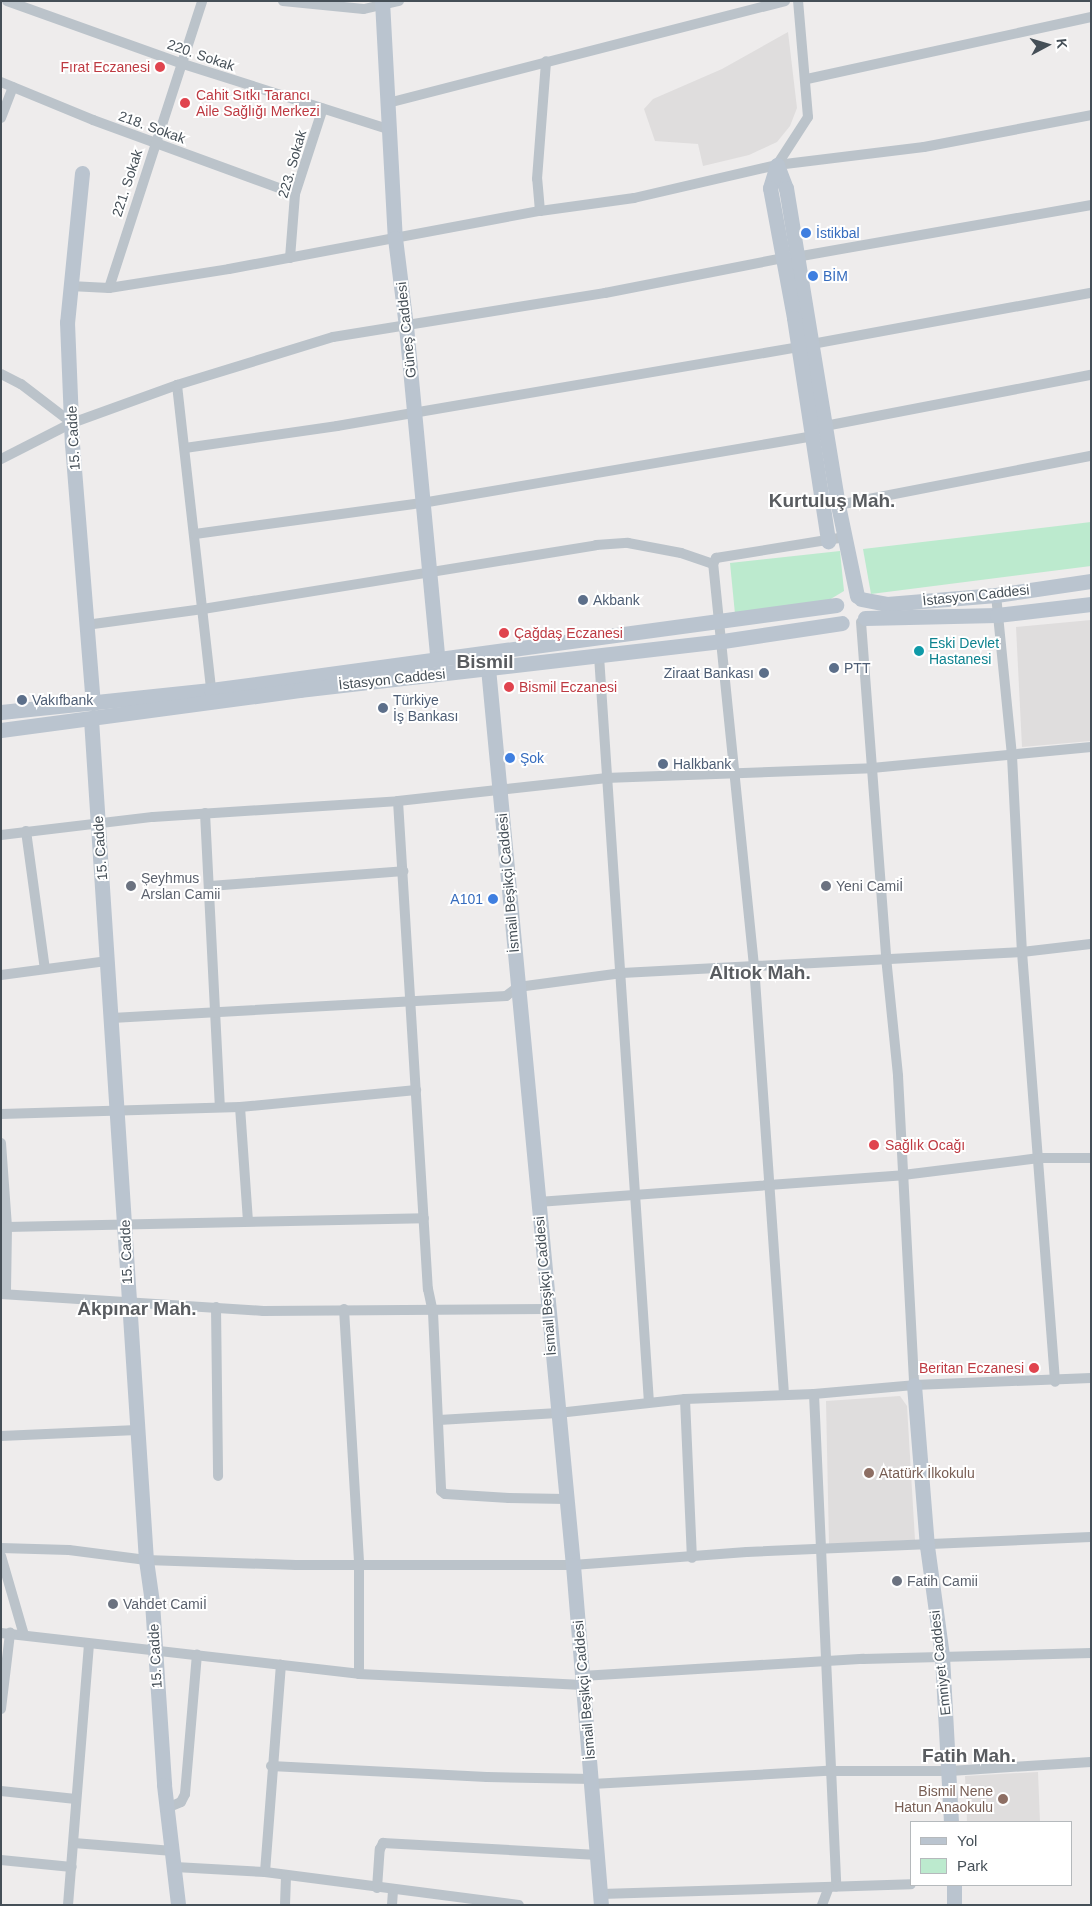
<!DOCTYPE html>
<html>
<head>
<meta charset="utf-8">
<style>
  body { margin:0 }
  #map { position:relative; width:1092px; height:1906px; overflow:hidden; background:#eeecec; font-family:Helvetica,sans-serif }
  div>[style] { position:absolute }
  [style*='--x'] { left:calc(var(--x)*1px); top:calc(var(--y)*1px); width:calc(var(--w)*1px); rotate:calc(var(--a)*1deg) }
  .education>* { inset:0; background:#dfdddd }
  .green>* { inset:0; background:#bceace }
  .street>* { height:10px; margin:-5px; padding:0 5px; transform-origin:5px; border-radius:5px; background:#bbc3ca }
  .secondary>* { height:15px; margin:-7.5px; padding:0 7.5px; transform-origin:7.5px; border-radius:7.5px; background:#bac4cf }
  .dots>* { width:14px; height:14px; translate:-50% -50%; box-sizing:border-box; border:2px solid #fff; border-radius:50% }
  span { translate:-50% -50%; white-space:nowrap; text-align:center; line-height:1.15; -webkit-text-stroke:4px #fff; paint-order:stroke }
  .street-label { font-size:14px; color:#454f57 }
  .health-label { font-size:14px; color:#be3a42 }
  .right { translate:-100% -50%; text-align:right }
  .left { translate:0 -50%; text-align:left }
  .shop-label { font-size:14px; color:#366cbe }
  .service-label { font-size:14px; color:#4e5e75 }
  .culture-label { font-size:14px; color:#0d838f }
  .worship-label { font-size:14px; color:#5b616d }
  .education-label { font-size:14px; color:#785e54 }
  .district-label { font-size:19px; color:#595c60; font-weight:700 }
  .frame { position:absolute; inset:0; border:2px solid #454f57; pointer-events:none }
  .legend { position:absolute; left:910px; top:1821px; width:162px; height:65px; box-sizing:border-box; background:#fff; border:1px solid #b5b9bc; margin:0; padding:6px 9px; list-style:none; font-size:15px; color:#454f57 }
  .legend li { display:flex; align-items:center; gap:10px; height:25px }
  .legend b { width:25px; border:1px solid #b5b9bc }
  .north { position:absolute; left:1022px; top:20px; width:50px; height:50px; -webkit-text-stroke:4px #fff; paint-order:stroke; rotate:84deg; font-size:14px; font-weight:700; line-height:20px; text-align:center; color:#454f57 }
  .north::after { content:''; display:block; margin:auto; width:18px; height:22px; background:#454f57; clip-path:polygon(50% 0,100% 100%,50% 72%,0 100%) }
</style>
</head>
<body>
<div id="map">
  <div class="education">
    <i style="clip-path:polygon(788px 32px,797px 108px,790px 126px,777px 142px,749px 155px,703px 166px,698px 144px,655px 141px,644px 109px,653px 99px,722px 69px)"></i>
    <i style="clip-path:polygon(1091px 620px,1091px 741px,1022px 747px,1016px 627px)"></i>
    <i style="clip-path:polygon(900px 1396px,907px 1406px,915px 1540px,829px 1544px,826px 1401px)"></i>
    <i style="clip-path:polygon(1038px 1772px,1040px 1822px,967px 1822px,965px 1776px)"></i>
  </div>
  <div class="green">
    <i style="clip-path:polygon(1091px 522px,1091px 566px,871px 594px,863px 549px)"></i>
    <i style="clip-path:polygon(840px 551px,844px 591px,829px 600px,735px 614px,730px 563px)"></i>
  </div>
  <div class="street">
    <i style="--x:7;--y:1;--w:184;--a:19.7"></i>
    <i style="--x:180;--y:63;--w:218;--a:17.6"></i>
    <i style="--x:283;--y:1;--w:81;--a:5.6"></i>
    <i style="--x:364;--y:9;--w:36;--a:-13"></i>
    <i style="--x:807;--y:79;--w:291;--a:-12.3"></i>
    <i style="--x:1;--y:82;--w:100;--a:22.4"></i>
    <i style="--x:93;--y:120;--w:215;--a:20.1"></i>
    <i style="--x:388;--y:103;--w:410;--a:-14.4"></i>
    <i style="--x:1;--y:118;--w:33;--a:-69"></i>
    <i style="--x:777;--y:165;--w:57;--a:-57.1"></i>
    <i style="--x:808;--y:117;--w:116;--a:-94.9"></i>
    <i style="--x:540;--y:211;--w:32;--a:-95"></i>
    <i style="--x:537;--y:179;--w:118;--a:-85.6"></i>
    <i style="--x:796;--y:257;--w:300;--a:-10"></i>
    <i style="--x:290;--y:258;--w:64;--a:-85.5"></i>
    <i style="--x:295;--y:194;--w:90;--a:-72"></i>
    <i style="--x:70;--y:286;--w:39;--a:3"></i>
    <i style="--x:109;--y:288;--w:121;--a:-9"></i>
    <i style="--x:229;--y:269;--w:316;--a:-10.6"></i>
    <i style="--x:540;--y:211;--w:95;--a:-7.9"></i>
    <i style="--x:634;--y:198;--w:147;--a:-13"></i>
    <i style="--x:777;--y:165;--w:148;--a:-7"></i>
    <i style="--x:924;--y:147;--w:170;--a:-10.8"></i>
    <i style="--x:109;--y:288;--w:302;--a:-72"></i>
    <i style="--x:812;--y:344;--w:284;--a:-10.4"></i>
    <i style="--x:1;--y:374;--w:22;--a:27"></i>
    <i style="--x:21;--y:384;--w:64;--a:37.4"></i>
    <i style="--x:177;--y:385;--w:307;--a:83.6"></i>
    <i style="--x:825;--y:426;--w:271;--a:-10.9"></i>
    <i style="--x:185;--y:448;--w:154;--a:-8.2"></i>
    <i style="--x:337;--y:426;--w:468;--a:-9.7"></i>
    <i style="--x:1;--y:459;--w:80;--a:-26.9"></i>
    <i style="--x:72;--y:423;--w:112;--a:-19.9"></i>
    <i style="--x:177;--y:385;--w:163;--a:-17.1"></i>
    <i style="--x:333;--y:337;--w:276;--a:-9.2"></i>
    <i style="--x:605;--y:293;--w:181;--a:-11.1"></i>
    <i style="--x:838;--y:505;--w:258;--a:-11"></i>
    <i style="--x:195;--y:534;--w:229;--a:-7.8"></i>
    <i style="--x:422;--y:503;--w:396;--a:-9.7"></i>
    <i style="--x:996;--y:595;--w:162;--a:84.3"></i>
    <i style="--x:1012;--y:756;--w:196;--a:87.1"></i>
    <i style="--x:1022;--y:952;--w:431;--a:85.6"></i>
    <i style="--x:861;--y:622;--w:336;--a:85.7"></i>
    <i style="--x:886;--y:957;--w:120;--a:84.2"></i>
    <i style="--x:898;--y:1076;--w:309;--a:87"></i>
    <i style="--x:86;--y:625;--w:118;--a:-7.8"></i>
    <i style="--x:203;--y:609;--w:398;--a:-9.2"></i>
    <i style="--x:596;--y:545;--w:32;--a:-4"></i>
    <i style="--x:628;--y:543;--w:54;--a:10.7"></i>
    <i style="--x:681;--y:553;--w:34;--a:19"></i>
    <i style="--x:599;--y:656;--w:748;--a:86.17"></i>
    <i style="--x:398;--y:801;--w:489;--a:86.5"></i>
    <i style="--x:428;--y:1289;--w:24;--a:78"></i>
    <i style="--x:433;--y:1312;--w:179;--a:87.4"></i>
    <i style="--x:441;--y:1491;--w:5;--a:37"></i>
    <i style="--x:445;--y:1494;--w:64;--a:3.6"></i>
    <i style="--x:509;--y:1498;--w:57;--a:1"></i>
    <i style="--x:205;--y:813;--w:293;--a:87.1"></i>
    <i style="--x:26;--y:831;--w:139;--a:82.2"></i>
    <i style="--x:1;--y:835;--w:153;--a:-6.8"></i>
    <i style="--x:153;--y:817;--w:246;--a:-3.7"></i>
    <i style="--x:398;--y:801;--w:208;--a:-6.3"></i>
    <i style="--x:605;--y:778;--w:267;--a:-2.1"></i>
    <i style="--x:872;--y:768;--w:220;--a:-5.5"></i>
    <i style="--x:210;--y:886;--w:194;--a:-4.4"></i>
    <i style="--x:1;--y:975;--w:108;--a:-7.5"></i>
    <i style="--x:112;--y:1018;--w:395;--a:-3.2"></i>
    <i style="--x:506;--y:996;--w:15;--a:-37"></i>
    <i style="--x:518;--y:987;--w:105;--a:-7.7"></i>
    <i style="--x:622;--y:973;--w:401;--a:-3"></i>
    <i style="--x:1022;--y:952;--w:69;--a:-6.6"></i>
    <i style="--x:240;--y:1107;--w:113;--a:86"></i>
    <i style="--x:1;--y:1114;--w:239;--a:-1.7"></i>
    <i style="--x:240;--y:1107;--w:177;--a:-5.5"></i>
    <i style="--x:1;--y:1143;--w:84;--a:85.9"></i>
    <i style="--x:7;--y:1227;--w:67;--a:90.9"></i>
    <i style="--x:538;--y:1202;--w:366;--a:-4.2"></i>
    <i style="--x:903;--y:1175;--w:137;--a:-7.1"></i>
    <i style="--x:1039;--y:1158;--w:52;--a:0"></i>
    <i style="--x:7;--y:1227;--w:417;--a:-1.2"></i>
    <i style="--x:1;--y:1294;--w:263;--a:3.7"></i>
    <i style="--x:263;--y:1311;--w:283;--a:-0.4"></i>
    <i style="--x:216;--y:1307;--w:169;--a:89.3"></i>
    <i style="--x:344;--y:1309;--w:256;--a:86.6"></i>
    <i style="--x:359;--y:1565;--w:109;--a:90"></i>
    <i style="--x:784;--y:1394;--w:429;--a:-94"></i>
    <i style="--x:754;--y:966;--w:404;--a:-95.8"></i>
    <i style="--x:713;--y:564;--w:7;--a:-63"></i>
    <i style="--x:716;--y:558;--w:131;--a:-9.2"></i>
    <i style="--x:814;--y:1394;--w:493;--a:87.4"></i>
    <i style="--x:685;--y:1399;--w:159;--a:87.5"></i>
    <i style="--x:439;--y:1420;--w:119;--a:-3.4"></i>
    <i style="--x:558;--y:1413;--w:128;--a:-6.3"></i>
    <i style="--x:685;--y:1399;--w:129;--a:-2.2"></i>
    <i style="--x:814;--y:1394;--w:100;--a:-5.1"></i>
    <i style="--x:914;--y:1385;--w:177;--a:-2.3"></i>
    <i style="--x:1;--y:1436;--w:136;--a:-2.5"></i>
    <i style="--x:1;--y:1548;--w:68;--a:1.7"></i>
    <i style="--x:69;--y:1550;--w:78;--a:7.4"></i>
    <i style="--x:146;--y:1560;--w:150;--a:1.9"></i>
    <i style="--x:296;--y:1565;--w:277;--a:0"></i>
    <i style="--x:573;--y:1565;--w:174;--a:-4.3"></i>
    <i style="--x:747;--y:1552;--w:344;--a:-2.5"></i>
    <i style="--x:1;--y:1556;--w:82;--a:73.8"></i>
    <i style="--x:1;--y:1633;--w:360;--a:6.5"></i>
    <i style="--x:359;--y:1674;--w:224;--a:2.8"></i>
    <i style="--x:582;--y:1676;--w:282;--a:-3.5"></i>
    <i style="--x:863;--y:1659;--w:228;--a:-1.5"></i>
    <i style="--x:1;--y:1709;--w:77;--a:-83.2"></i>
    <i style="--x:271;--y:1766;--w:216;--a:2.9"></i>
    <i style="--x:487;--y:1777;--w:106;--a:1.1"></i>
    <i style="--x:592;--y:1784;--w:236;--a:-3.2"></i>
    <i style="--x:828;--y:1771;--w:122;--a:0"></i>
    <i style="--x:950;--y:1771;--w:141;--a:-3.7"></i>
    <i style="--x:1;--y:1791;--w:75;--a:6.1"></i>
    <i style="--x:167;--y:1808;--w:15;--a:-23"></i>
    <i style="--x:181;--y:1802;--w:9;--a:-63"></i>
    <i style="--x:185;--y:1794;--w:140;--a:-85.1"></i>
    <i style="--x:74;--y:1843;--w:99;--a:4.6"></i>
    <i style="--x:1;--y:1860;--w:71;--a:5.6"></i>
    <i style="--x:175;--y:1867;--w:90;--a:3.2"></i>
    <i style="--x:265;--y:1872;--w:256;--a:7.4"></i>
    <i style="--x:265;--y:1872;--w:208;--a:-85.6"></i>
    <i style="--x:377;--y:1888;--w:39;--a:-86"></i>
    <i style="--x:380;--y:1849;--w:7;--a:-63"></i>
    <i style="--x:383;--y:1843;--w:215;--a:3.2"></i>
    <i style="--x:601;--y:1894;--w:310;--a:-1.8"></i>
    <i style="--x:68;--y:1905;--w:262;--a:-85.4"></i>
    <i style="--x:285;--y:1905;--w:29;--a:-88"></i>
    <i style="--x:392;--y:1905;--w:14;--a:-86"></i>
    <i style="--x:822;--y:1905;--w:19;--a:-69"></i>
  </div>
  <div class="secondary">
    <i style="--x:382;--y:1;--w:237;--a:86.9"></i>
    <i style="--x:395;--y:238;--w:89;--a:82.9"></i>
    <i style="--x:406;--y:326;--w:332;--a:84.6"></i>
    <i style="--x:777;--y:165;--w:25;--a:69"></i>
    <i style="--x:786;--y:188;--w:321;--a:80.7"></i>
    <i style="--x:838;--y:505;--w:93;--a:78.2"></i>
    <i style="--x:777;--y:165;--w:24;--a:107"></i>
    <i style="--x:770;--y:188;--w:132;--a:79.5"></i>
    <i style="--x:794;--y:318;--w:226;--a:81.3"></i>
    <i style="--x:82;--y:173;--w:150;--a:95.7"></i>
    <i style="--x:67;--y:322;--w:122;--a:87.7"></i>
    <i style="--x:72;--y:444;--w:260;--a:85.4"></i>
    <i style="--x:861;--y:599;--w:26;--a:11"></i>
    <i style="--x:887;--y:604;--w:109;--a:-4.7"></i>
    <i style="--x:996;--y:595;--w:96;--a:-8.4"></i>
    <i style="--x:865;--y:618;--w:132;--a:-1.3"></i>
    <i style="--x:997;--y:615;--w:95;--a:-6.7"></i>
    <i style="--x:488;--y:668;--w:901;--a:84.59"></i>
    <i style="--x:573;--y:1565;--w:341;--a:85.3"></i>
    <i style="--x:1;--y:712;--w:211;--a:-6"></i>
    <i style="--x:211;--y:690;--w:631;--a:-7.74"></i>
    <i style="--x:91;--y:719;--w:843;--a:86.26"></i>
    <i style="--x:146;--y:1560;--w:42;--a:81.9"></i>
    <i style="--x:152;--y:1602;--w:183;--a:86.2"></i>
    <i style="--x:164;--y:1785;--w:121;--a:83.3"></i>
    <i style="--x:1;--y:730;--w:301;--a:-7.6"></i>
    <i style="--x:299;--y:690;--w:427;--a:-6.6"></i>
    <i style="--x:723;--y:641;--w:120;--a:-8.6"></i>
    <i style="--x:914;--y:1385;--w:162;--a:85.4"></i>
    <i style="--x:927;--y:1546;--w:111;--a:82.2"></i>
    <i style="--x:942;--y:1656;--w:166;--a:86.9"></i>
    <i style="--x:954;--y:1885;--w:20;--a:90"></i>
  </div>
  <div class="dots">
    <i style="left:160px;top:67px;background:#e0444e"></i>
    <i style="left:185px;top:103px;background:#e0444e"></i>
    <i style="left:806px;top:233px;background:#3f7fe0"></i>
    <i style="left:813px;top:276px;background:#3f7fe0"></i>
    <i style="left:583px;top:600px;background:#5c6f8a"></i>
    <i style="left:504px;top:633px;background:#e0444e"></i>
    <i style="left:919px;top:651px;background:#0f9aa8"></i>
    <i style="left:834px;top:668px;background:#5c6f8a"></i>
    <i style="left:764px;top:673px;background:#5c6f8a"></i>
    <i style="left:509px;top:687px;background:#e0444e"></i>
    <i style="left:22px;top:700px;background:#5c6f8a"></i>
    <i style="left:383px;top:708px;background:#5c6f8a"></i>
    <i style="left:510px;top:758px;background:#3f7fe0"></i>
    <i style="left:663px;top:764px;background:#5c6f8a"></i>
    <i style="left:131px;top:886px;background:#6b7280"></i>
    <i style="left:826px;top:886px;background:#6b7280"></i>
    <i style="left:493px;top:899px;background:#3f7fe0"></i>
    <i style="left:874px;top:1145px;background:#e0444e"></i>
    <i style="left:1034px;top:1368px;background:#e0444e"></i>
    <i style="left:869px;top:1473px;background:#8d6e63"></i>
    <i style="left:897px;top:1581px;background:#6b7280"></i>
    <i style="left:113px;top:1604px;background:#6b7280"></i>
    <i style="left:1003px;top:1799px;background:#8d6e63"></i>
  </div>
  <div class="street-label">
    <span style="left:201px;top:55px;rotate:19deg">220. Sokak</span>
    <span style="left:152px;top:127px;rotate:20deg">218. Sokak</span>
    <span style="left:292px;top:164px;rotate:-74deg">223. Sokak</span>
    <span style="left:127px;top:183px;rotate:-72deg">221. Sokak</span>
    <span style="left:406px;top:330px;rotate:-96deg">Güneş Caddesi</span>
    <span style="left:73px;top:438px;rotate:-93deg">15. Cadde</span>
    <span style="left:976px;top:595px;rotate:-6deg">İstasyon Caddesi</span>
    <span style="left:392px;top:679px;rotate:-6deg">İstasyon Caddesi</span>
    <span style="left:100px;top:848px;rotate:-94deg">15. Cadde</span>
    <span style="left:508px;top:883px;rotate:-95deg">İsmail Beşikçi Caddesi</span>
    <span style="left:126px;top:1252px;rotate:-92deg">15. Cadde</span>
    <span style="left:545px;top:1286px;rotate:-95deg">İsmail Beşikçi Caddesi</span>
    <span style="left:155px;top:1656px;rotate:-93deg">15. Cadde</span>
    <span style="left:940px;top:1663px;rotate:-96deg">Emniyet Caddesi</span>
    <span style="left:584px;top:1690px;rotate:-95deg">İsmail Beşikçi Caddesi</span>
  </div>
  <div class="health-label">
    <span class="right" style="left:150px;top:67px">Fırat Eczanesi</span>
    <span class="left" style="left:196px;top:103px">Cahit Sıtkı Tarancı<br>Aile Sağlığı Merkezi</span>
    <span class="left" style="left:514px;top:633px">Çağdaş Eczanesi</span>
    <span class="left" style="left:519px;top:687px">Bismil Eczanesi</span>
    <span class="left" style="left:885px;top:1145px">Sağlık Ocağı</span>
    <span class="right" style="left:1024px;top:1368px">Beritan Eczanesi</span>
  </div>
  <div class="shop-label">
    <span class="left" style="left:816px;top:233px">İstikbal</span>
    <span class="left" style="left:823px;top:276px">BİM</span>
    <span class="left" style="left:520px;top:758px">Şok</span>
    <span class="right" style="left:483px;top:899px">A101</span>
  </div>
  <div class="service-label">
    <span class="left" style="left:593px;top:600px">Akbank</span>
    <span class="left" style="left:844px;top:668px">PTT</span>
    <span class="right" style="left:754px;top:673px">Ziraat Bankası</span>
    <span class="left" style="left:32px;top:700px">Vakıfbank</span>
    <span class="left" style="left:393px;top:708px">Türkiye<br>İş Bankası</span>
    <span class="left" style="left:673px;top:764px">Halkbank</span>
  </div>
  <div class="culture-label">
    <span class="left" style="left:929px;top:651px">Eski Devlet<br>Hastanesi</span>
  </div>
  <div class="worship-label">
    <span class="left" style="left:141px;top:886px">Şeyhmus<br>Arslan Camii</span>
    <span class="left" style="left:836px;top:886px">Yeni Camiİ</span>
    <span class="left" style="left:907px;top:1581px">Fatih Camii</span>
    <span class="left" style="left:123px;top:1604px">Vahdet Camiİ</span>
  </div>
  <div class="education-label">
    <span class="left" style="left:879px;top:1473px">Atatürk İlkokulu</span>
    <span class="right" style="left:993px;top:1799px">Bismil Nene<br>Hatun Anaokulu</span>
  </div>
  <div class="district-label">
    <span style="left:832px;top:501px">Kurtuluş Mah.</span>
    <span style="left:485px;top:662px">Bismil</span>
    <span style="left:760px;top:973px">Altıok Mah.</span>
    <span style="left:137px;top:1309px">Akpınar Mah.</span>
    <span style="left:969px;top:1756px">Fatih Mah.</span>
  </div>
  <div class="frame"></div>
  <ul class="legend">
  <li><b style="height:6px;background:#bac4cf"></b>Yol</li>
  <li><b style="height:14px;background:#bceace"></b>Park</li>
  </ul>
  <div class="north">K</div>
</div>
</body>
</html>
